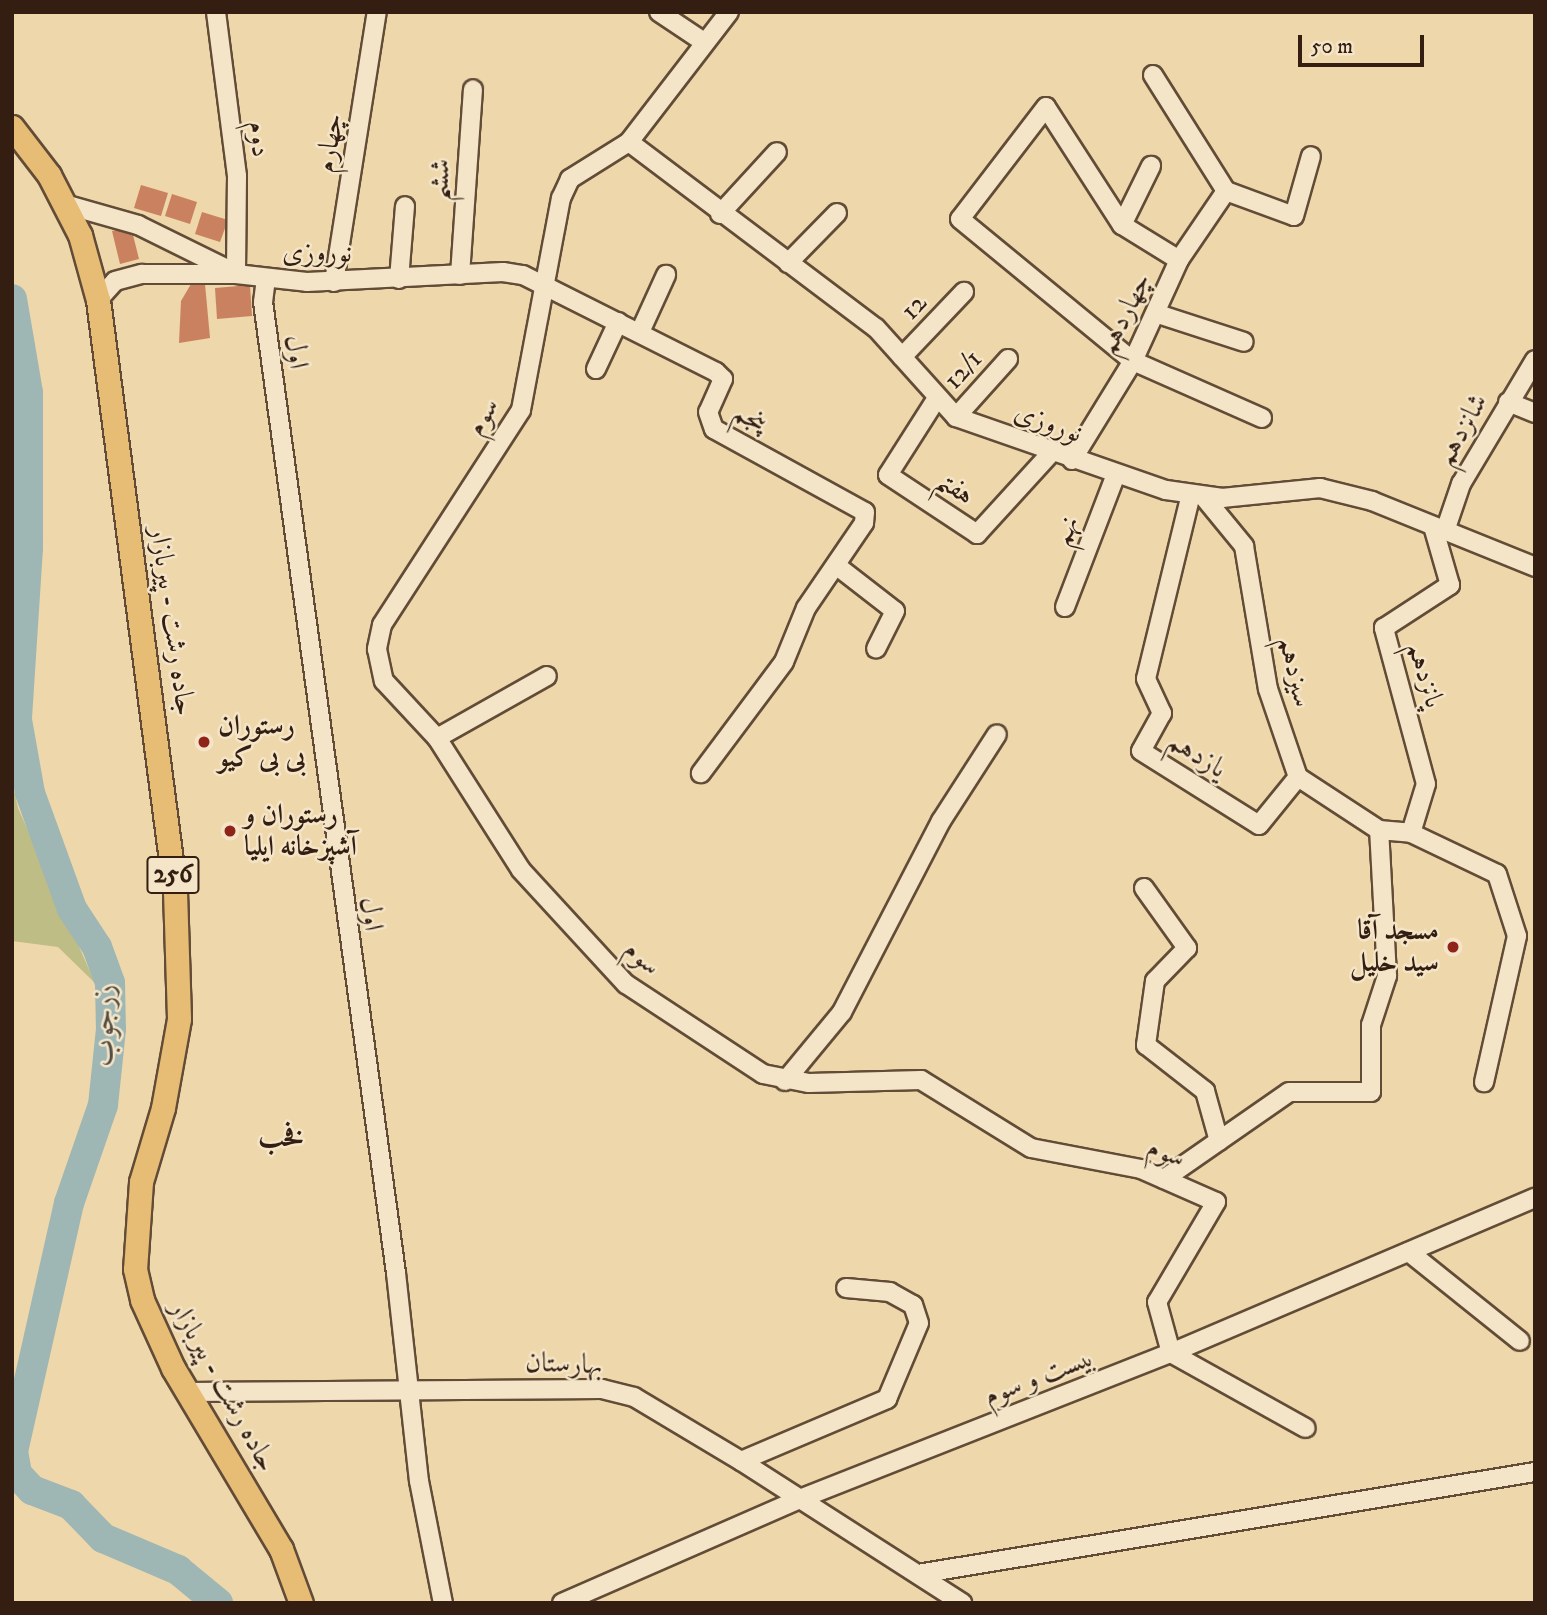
<!DOCTYPE html>
<html>
<head>
<meta charset="utf-8">
<style>
  body { margin:0 }
  #map { position:relative; width:1547px; height:1615px; overflow:hidden; background:#eed7aa; font-family:"IM FELL DW Pica",Amiri,serif }
  div>[style] { position:absolute }
  [style*='--x'] { left:calc(var(--x)*1px); top:calc(var(--y)*1px); width:calc(var(--w)*1px); rotate:calc(var(--a)*1deg) }
  .green>* { inset:0; background:#bebd85 }
  .river>* { height:30px; margin:-15px; padding:0 15px; transform-origin:15px; border-radius:15px; background:#9eb7b4 }
  .building>* { inset:0; background:#ca815f }
  .roads { filter:drop-shadow(2px 0 #624c37) drop-shadow(-2px 0 #624c37) drop-shadow(0 2px #624c37) drop-shadow(0 -2px #624c37) }
  .minor>* { height:18px; margin:-9px; padding:0 9px; transform-origin:9px; border-radius:9px; background:#f4e5c8 }
  .major>* { height:23px; margin:-11.5px; padding:0 11.5px; transform-origin:11.5px; border-radius:11.5px; background:#e7bc75 }
  .dots>* { width:19px; height:19px; translate:-50% -50%; box-sizing:border-box; border:4px solid #f4e5c8; border-radius:50% }
  span { translate:-50% -50%; white-space:nowrap; text-align:center; line-height:1.15; -webkit-text-stroke:5px #f4e5c8; paint-order:stroke }
  .shield-label span { padding:2px 5px; background:#f4e5c8; border:2px solid; border-radius:5px; -webkit-text-stroke-width:0 }
  .shield-label { font-size:26px; color:#331e11; font-weight:700 }
  .street-label { font-size:28px; color:#331e11 }
  .poi-label { font-size:28px; color:#331e11; font-weight:700 }
  .left { translate:0 -50%; text-align:left }
  .right { translate:-100% -50%; text-align:right }
  .water-label { font-size:30px; color:#534c42; font-style:italic }
  .neighbourhood-label { font-size:30px; color:#331e11; font-weight:700 }
  .frame { position:absolute; inset:0; border:14px solid #331e11; pointer-events:none }
  .scale { position:absolute; left:1298px; top:35px; width:126px; height:32px; box-sizing:border-box; border:4px solid #331e11; border-top:0; padding-left:9px; font-size:21px; line-height:24px; white-space:nowrap; color:#331e11; -webkit-text-stroke:5px #f4e5c8; paint-order:stroke }
</style>
</head>
<body>
<div id="map">
  <div class="green">
    <i style="clip-path:polygon(12px 393px,18px 536px,12px 592px)"></i>
    <i style="clip-path:polygon(12px 782px,18px 808px,95px 983px,58px 947px,12px 941px)"></i>
  </div>
  <div class="river">
    <i style="--x:12;--y:299;--w:95;--a:80.3"></i>
    <i style="--x:28;--y:393;--w:155;--a:90"></i>
    <i style="--x:28;--y:548;--w:172;--a:93.7"></i>
    <i style="--x:17;--y:720;--w:74;--a:79.9"></i>
    <i style="--x:30;--y:793;--w:123;--a:70.1"></i>
    <i style="--x:72;--y:909;--w:45;--a:56.7"></i>
    <i style="--x:97;--y:947;--w:38;--a:70"></i>
    <i style="--x:110;--y:983;--w:46;--a:88.8"></i>
    <i style="--x:111;--y:1029;--w:76;--a:96"></i>
    <i style="--x:103;--y:1105;--w:104;--a:109.1"></i>
    <i style="--x:69;--y:1203;--w:254;--a:102.7"></i>
    <i style="--x:13;--y:1451;--w:23;--a:80"></i>
    <i style="--x:17;--y:1474;--w:22;--a:47"></i>
    <i style="--x:32;--y:1490;--w:42;--a:21"></i>
    <i style="--x:71;--y:1505;--w:46;--a:45.9"></i>
    <i style="--x:103;--y:1538;--w:82;--a:23.1"></i>
    <i style="--x:178;--y:1570;--w:52;--a:39.5"></i>
  </div>
  <div class="building">
    <i style="clip-path:polygon(141px 185px,168px 193px,161px 216px,134px 208px)"></i>
    <i style="clip-path:polygon(172px 194px,197px 202px,190px 224px,165px 216px)"></i>
    <i style="clip-path:polygon(202px 212px,228px 220px,220px 242px,195px 234px)"></i>
    <i style="clip-path:polygon(131px 227px,139px 259px,120px 264px,112px 231px)"></i>
    <i style="clip-path:polygon(191px 284px,205px 284px,210px 338px,179px 343px,181px 301px)"></i>
    <i style="clip-path:polygon(250px 285px,252px 316px,217px 319px,215px 288px)"></i>
  </div>
  <div class="roads">
    <div class="minor">
      <i style="--x:216;--y:12;--w:165;--a:82.7"></i>
      <i style="--x:237;--y:176;--w:98;--a:90.6"></i>
      <i style="--x:659;--y:12;--w:54;--a:33.7"></i>
      <i style="--x:729;--y:12;--w:164;--a:127.6"></i>
      <i style="--x:629;--y:142;--w:70;--a:147.9"></i>
      <i style="--x:570;--y:179;--w:21;--a:115"></i>
      <i style="--x:561;--y:198;--w:216;--a:100.7"></i>
      <i style="--x:521;--y:410;--w:256;--a:122.9"></i>
      <i style="--x:382;--y:625;--w:25;--a:102"></i>
      <i style="--x:377;--y:649;--w:33;--a:78"></i>
      <i style="--x:384;--y:681;--w:78;--a:47.1"></i>
      <i style="--x:437;--y:738;--w:156;--a:57.5"></i>
      <i style="--x:521;--y:870;--w:155;--a:47.4"></i>
      <i style="--x:626;--y:984;--w:164;--a:33.3"></i>
      <i style="--x:763;--y:1074;--w:47;--a:11.1"></i>
      <i style="--x:809;--y:1083;--w:112;--a:-1.5"></i>
      <i style="--x:921;--y:1080;--w:129;--a:31.7"></i>
      <i style="--x:1031;--y:1148;--w:112;--a:10.8"></i>
      <i style="--x:1141;--y:1169;--w:82;--a:23.7"></i>
      <i style="--x:1216;--y:1202;--w:116;--a:120.5"></i>
      <i style="--x:1157;--y:1302;--w:53;--a:74.6"></i>
      <i style="--x:1171;--y:1353;--w:154;--a:29.1"></i>
      <i style="--x:1153;--y:75;--w:137;--a:57.8"></i>
      <i style="--x:1226;--y:191;--w:72;--a:20.2"></i>
      <i style="--x:1294;--y:216;--w:62;--a:-74.2"></i>
      <i style="--x:629;--y:142;--w:309;--a:37"></i>
      <i style="--x:876;--y:328;--w:120;--a:48"></i>
      <i style="--x:956;--y:417;--w:222;--a:19.2"></i>
      <i style="--x:1166;--y:490;--w:57;--a:8.1"></i>
      <i style="--x:1222;--y:498;--w:99;--a:-5.8"></i>
      <i style="--x:1320;--y:488;--w:54;--a:14"></i>
      <i style="--x:1372;--y:501;--w:176;--a:22"></i>
      <i style="--x:64;--y:204;--w:77;--a:15.8"></i>
      <i style="--x:138;--y:225;--w:102;--a:26.3"></i>
      <i style="--x:720;--y:214;--w:84;--a:-47.4"></i>
      <i style="--x:1122;--y:225;--w:66;--a:-63.8"></i>
      <i style="--x:1179;--y:260;--w:67;--a:-148.4"></i>
      <i style="--x:1122;--y:225;--w:140;--a:-122.8"></i>
      <i style="--x:1046;--y:107;--w:141;--a:127.5"></i>
      <i style="--x:960;--y:219;--w:224;--a:39.4"></i>
      <i style="--x:1133;--y:361;--w:141;--a:23.8"></i>
      <i style="--x:788;--y:263;--w:70;--a:-45.6"></i>
      <i style="--x:460;--y:275;--w:186;--a:-86"></i>
      <i style="--x:266;--y:278;--w:24;--a:97"></i>
      <i style="--x:263;--y:302;--w:980;--a:82.2"></i>
      <i style="--x:396;--y:1273;--w:209;--a:83.7"></i>
      <i style="--x:419;--y:1481;--w:124;--a:78.9"></i>
      <i style="--x:399;--y:279;--w:73;--a:-85.3"></i>
      <i style="--x:334;--y:282;--w:273;--a:-81"></i>
      <i style="--x:98;--y:300;--w:25;--a:-48"></i>
      <i style="--x:115;--y:281;--w:28;--a:-15"></i>
      <i style="--x:142;--y:274;--w:94;--a:0"></i>
      <i style="--x:236;--y:274;--w:71;--a:6.4"></i>
      <i style="--x:307;--y:282;--w:196;--a:-2.9"></i>
      <i style="--x:503;--y:272;--w:20;--a:9"></i>
      <i style="--x:523;--y:275;--w:216;--a:26.7"></i>
      <i style="--x:716;--y:372;--w:10;--a:45"></i>
      <i style="--x:723;--y:379;--w:36;--a:114"></i>
      <i style="--x:708;--y:412;--w:18;--a:71"></i>
      <i style="--x:714;--y:429;--w:172;--a:28.8"></i>
      <i style="--x:865;--y:512;--w:11;--a:95"></i>
      <i style="--x:864;--y:523;--w:103;--a:124.3"></i>
      <i style="--x:806;--y:608;--w:58;--a:112.2"></i>
      <i style="--x:784;--y:662;--w:139;--a:126.8"></i>
      <i style="--x:1158;--y:314;--w:90;--a:18"></i>
      <i style="--x:640;--y:332;--w:63;--a:-65.5"></i>
      <i style="--x:902;--y:357;--w:90;--a:-46.4"></i>
      <i style="--x:596;--y:369;--w:52;--a:-64.9"></i>
      <i style="--x:937;--y:398;--w:91;--a:122.5"></i>
      <i style="--x:888;--y:475;--w:107;--a:33.5"></i>
      <i style="--x:977;--y:534;--w:110;--a:-47.6"></i>
      <i style="--x:1508;--y:402;--w:29;--a:22"></i>
      <i style="--x:956;--y:417;--w:78;--a:-48.1"></i>
      <i style="--x:1072;--y:460;--w:116;--a:-58.4"></i>
      <i style="--x:1133;--y:361;--w:111;--a:-65.5"></i>
      <i style="--x:1179;--y:260;--w:83;--a:-55.7"></i>
      <i style="--x:1191;--y:494;--w:190;--a:103.7"></i>
      <i style="--x:1146;--y:679;--w:38;--a:65"></i>
      <i style="--x:1162;--y:713;--w:43;--a:118.9"></i>
      <i style="--x:1141;--y:751;--w:139;--a:32.1"></i>
      <i style="--x:1259;--y:825;--w:62;--a:-50.9"></i>
      <i style="--x:1203;--y:496;--w:65;--a:50.6"></i>
      <i style="--x:1244;--y:546;--w:145;--a:80.5"></i>
      <i style="--x:1268;--y:689;--w:93;--a:71.2"></i>
      <i style="--x:1298;--y:777;--w:97;--a:33.2"></i>
      <i style="--x:1379;--y:830;--w:32;--a:5"></i>
      <i style="--x:1411;--y:833;--w:95;--a:25.5"></i>
      <i style="--x:1497;--y:874;--w:65;--a:72.1"></i>
      <i style="--x:1517;--y:936;--w:150;--a:102.7"></i>
      <i style="--x:1445;--y:531;--w:50;--a:-71.2"></i>
      <i style="--x:1461;--y:484;--w:144;--a:-59.2"></i>
      <i style="--x:837;--y:566;--w:73;--a:37.8"></i>
      <i style="--x:895;--y:611;--w:42;--a:116.6"></i>
      <i style="--x:1065;--y:607;--w:142;--a:-69"></i>
      <i style="--x:437;--y:738;--w:126;--a:-29.4"></i>
      <i style="--x:1411;--y:833;--w:51;--a:-73"></i>
      <i style="--x:1426;--y:784;--w:162;--a:-105.1"></i>
      <i style="--x:1384;--y:628;--w:79;--a:-33.1"></i>
      <i style="--x:1450;--y:585;--w:61;--a:-106.1"></i>
      <i style="--x:1144;--y:888;--w:74;--a:54.4"></i>
      <i style="--x:1187;--y:948;--w:46;--a:134.1"></i>
      <i style="--x:1155;--y:981;--w:65;--a:98"></i>
      <i style="--x:1146;--y:1045;--w:75;--a:37.9"></i>
      <i style="--x:1205;--y:1091;--w:52;--a:74.4"></i>
      <i style="--x:785;--y:1081;--w:89;--a:-50.4"></i>
      <i style="--x:842;--y:1012;--w:215;--a:-62.6"></i>
      <i style="--x:941;--y:821;--w:103;--a:-57.2"></i>
      <i style="--x:1164;--y:1179;--w:152;--a:-34.8"></i>
      <i style="--x:1289;--y:1092;--w:82;--a:0"></i>
      <i style="--x:1371;--y:1092;--w:67;--a:-90"></i>
      <i style="--x:1371;--y:1025;--w:52;--a:-71.9"></i>
      <i style="--x:1387;--y:976;--w:146;--a:-93.1"></i>
      <i style="--x:1409;--y:1252;--w:142;--a:38.7"></i>
      <i style="--x:188;--y:1392;--w:414;--a:-0.4"></i>
      <i style="--x:602;--y:1389;--w:33;--a:14"></i>
      <i style="--x:634;--y:1397;--w:125;--a:30.9"></i>
      <i style="--x:741;--y:1461;--w:263;--a:32.7"></i>
      <i style="--x:741;--y:1461;--w:159;--a:-23"></i>
      <i style="--x:887;--y:1399;--w:82;--a:-67.2"></i>
      <i style="--x:919;--y:1323;--w:19;--a:-108"></i>
      <i style="--x:913;--y:1305;--w:26;--a:-151"></i>
      <i style="--x:890;--y:1292;--w:44;--a:-174.8"></i>
      <i style="--x:918;--y:1574;--w:625;--a:-9.39"></i>
      <i style="--x:562;--y:1603;--w:262;--a:-23.6"></i>
      <i style="--x:802;--y:1498;--w:396;--a:-21.5"></i>
      <i style="--x:1171;--y:1353;--w:396;--a:-23.1"></i>
    </div>
    <div class="major">
      <i style="--x:12;--y:127;--w:61;--a:52.4"></i>
      <i style="--x:49;--y:175;--w:68;--a:62.7"></i>
      <i style="--x:80;--y:235;--w:67;--a:74.5"></i>
      <i style="--x:98;--y:300;--w:596;--a:82.58"></i>
      <i style="--x:175;--y:891;--w:128;--a:88.2"></i>
      <i style="--x:179;--y:1019;--w:90;--a:100.2"></i>
      <i style="--x:163;--y:1108;--w:77;--a:106.6"></i>
      <i style="--x:141;--y:1182;--w:87;--a:93.9"></i>
      <i style="--x:135;--y:1269;--w:32;--a:77"></i>
      <i style="--x:142;--y:1300;--w:75;--a:65.5"></i>
      <i style="--x:173;--y:1368;--w:211;--a:59.2"></i>
      <i style="--x:281;--y:1549;--w:58;--a:69.7"></i>
    </div>
  </div>
  <div class="dots">
    <i style="left:204px;top:742px;background:#8f2418"></i>
    <i style="left:230px;top:831px;background:#8f2418"></i>
    <i style="left:1453px;top:947px;background:#8f2418"></i>
  </div>
  <div class="shield-label">
    <span style="left:173px;top:875px">256</span>
  </div>
  <div class="street-label">
    <span style="left:259px;top:139px;rotate:83deg">دوم</span>
    <span style="left:330px;top:143px;rotate:-81deg">چهارم</span>
    <span style="left:440px;top:180px;rotate:-86deg">ششم</span>
    <span style="left:317px;top:253px;rotate:1deg">نوروزی</span>
    <span style="left:914px;top:307px;rotate:-47deg">12</span>
    <span style="left:1125px;top:314px;rotate:-64deg">چهاردهم</span>
    <span style="left:296px;top:352px;rotate:82deg">اول</span>
    <span style="left:963px;top:370px;rotate:-48deg">12/1</span>
    <span style="left:483px;top:417px;rotate:-60deg">سوم</span>
    <span style="left:750px;top:418px;rotate:29deg">پنجم</span>
    <span style="left:1048px;top:423px;rotate:20deg">نوروزی</span>
    <span style="left:1462px;top:430px;rotate:-61deg">شانزدهم</span>
    <span style="left:955px;top:488px;rotate:34deg">هفتم</span>
    <span style="left:1066px;top:531px;rotate:-69deg">نهم</span>
    <span style="left:172px;top:621px;rotate:82deg">جاده رشت - پیربازار</span>
    <span style="left:1295px;top:672px;rotate:77deg">سیزدهم</span>
    <span style="left:1425px;top:675px;rotate:73deg">پانزدهم</span>
    <span style="left:1197px;top:755px;rotate:32deg">یازدهم</span>
    <span style="left:371px;top:914px;rotate:82deg">اول</span>
    <span style="left:642px;top:958px;rotate:41deg">سوم</span>
    <span style="left:1166px;top:1153px;rotate:21deg">سوم</span>
    <span style="left:564px;top:1364px;rotate:2deg">بهارستان</span>
    <span style="left:1039px;top:1377px;rotate:-21deg">بیست و سوم</span>
    <span style="left:223px;top:1386px;rotate:61deg">جاده رشت - پیربازار</span>
  </div>
  <div class="poi-label">
    <span class="left" style="left:218px;top:742px">رستوران<br>بی بی کیو</span>
    <span class="left" style="left:244px;top:831px">رستوران و<br>آشپزخانه ایلیا</span>
    <span class="right" style="left:1439px;top:947px">مسجد آقا<br>سید خلیل</span>
  </div>
  <div class="water-label">
    <span style="left:105px;top:1025px;rotate:-90deg">زرجوب</span>
  </div>
  <div class="neighbourhood-label">
    <span style="left:281px;top:1138px">فخب</span>
  </div>
  <div class="frame"></div>
  <div class="scale">50 m</div>
</div>
</body>
</html>
